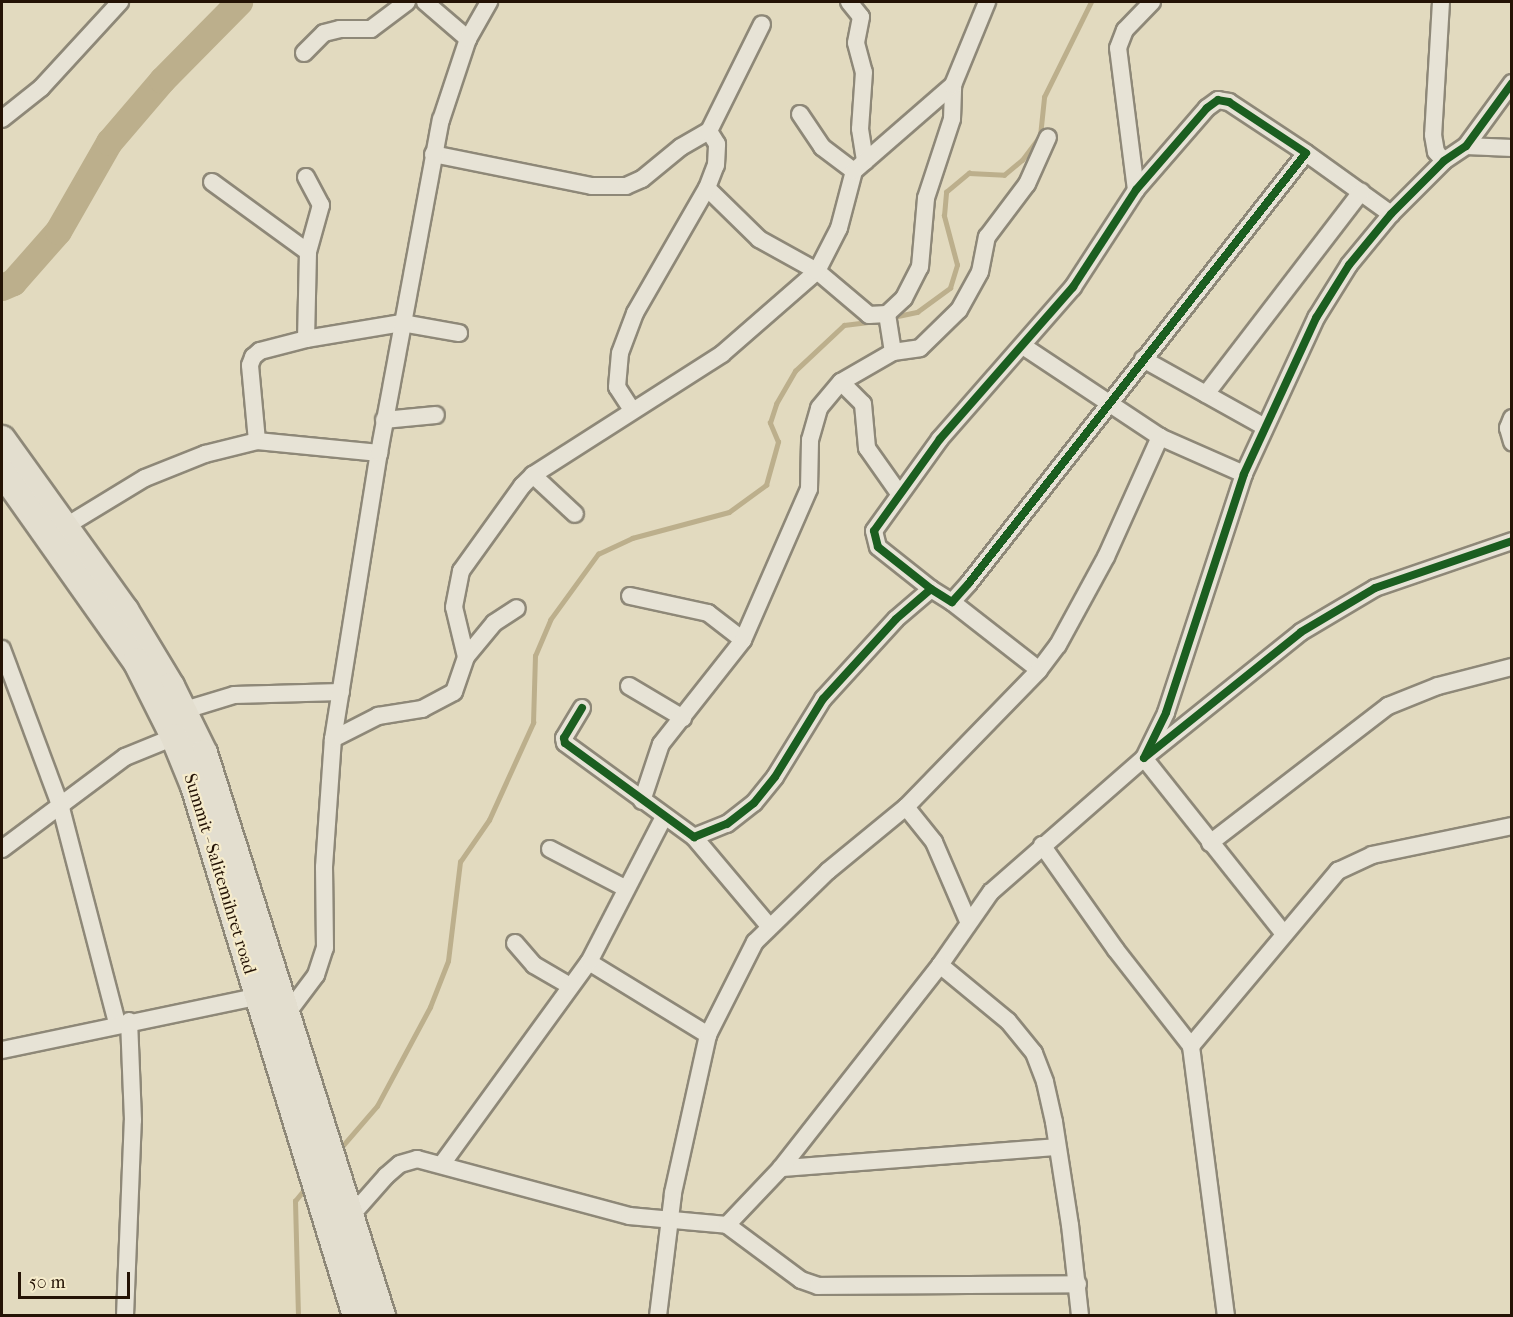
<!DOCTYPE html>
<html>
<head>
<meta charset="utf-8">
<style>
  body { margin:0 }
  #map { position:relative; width:1513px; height:1317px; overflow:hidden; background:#e2dabf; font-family:"IM FELL French Canon",serif }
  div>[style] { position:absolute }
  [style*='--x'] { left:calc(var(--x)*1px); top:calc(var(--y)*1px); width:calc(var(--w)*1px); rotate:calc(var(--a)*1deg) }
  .stream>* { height:4.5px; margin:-2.25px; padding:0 2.25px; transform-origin:2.25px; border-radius:2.25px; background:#bcaf8c }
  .river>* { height:27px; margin:-13.5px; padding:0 13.5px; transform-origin:13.5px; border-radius:13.5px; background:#bcaf8c }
  .roads { filter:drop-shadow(2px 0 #8e8878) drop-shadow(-2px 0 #8e8878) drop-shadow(0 2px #8e8878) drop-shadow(0 -2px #8e8878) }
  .minor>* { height:16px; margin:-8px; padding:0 8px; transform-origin:8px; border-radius:8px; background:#e7e3d6 }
  .primary>* { height:26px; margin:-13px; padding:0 13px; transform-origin:13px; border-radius:13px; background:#e3decf }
  .cycleway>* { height:8px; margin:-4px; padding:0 4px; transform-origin:4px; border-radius:4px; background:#1b5e20 }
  span { translate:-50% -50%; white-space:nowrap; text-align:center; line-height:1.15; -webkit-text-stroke:4.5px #f6eccc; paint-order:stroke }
  .street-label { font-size:18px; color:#241305 }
  .frame { position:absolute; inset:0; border:3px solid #241305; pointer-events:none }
  .scale { position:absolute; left:18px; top:1272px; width:112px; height:27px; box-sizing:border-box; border:3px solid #241305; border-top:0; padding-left:8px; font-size:18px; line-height:21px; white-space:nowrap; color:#241305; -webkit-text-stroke:4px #f6eccc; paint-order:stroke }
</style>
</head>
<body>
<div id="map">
  <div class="stream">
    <i style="--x:893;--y:317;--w:25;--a:-12"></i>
    <i style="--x:917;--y:312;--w:41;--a:-36"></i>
    <i style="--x:950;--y:288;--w:24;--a:-73"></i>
    <i style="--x:957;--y:265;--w:51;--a:-104.9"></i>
    <i style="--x:944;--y:216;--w:24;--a:-85"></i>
    <i style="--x:946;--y:192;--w:30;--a:-40"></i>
    <i style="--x:969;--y:173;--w:35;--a:3"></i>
    <i style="--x:1004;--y:175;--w:23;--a:-40"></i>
    <i style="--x:1022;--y:160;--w:30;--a:-53"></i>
    <i style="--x:1040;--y:136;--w:39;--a:-84"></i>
    <i style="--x:1044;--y:97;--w:106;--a:-63.7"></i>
    <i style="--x:339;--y:1150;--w:58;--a:-49.2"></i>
    <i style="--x:377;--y:1106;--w:112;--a:-61.8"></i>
    <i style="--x:430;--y:1007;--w:49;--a:-68.6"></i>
    <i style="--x:448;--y:961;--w:100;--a:-83.1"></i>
    <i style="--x:460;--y:862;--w:51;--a:-55.4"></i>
    <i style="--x:489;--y:820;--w:107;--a:-65.6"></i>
    <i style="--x:533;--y:723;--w:67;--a:-88.3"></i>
    <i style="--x:535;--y:656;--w:39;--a:-67"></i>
    <i style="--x:550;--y:620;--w:82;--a:-54"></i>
    <i style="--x:598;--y:554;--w:38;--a:-25"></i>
    <i style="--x:632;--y:538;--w:100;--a:-15"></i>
    <i style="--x:729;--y:512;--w:46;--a:-36.1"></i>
    <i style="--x:766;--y:485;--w:45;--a:-74.4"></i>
    <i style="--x:778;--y:442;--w:21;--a:-113"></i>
    <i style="--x:770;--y:423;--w:20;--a:-72"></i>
    <i style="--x:776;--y:404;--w:38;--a:-60"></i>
    <i style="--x:795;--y:371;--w:67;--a:-43.2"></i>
    <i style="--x:844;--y:325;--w:26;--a:-7"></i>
    <i style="--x:298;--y:1316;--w:115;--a:-91.5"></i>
    <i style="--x:295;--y:1201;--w:21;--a:-51"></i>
  </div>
  <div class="river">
    <i style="--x:2;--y:287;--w:12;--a:-24"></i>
    <i style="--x:13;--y:282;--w:68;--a:-48.6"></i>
    <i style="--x:58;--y:231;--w:103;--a:-60.2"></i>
    <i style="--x:109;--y:142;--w:82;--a:-49.5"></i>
    <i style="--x:162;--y:80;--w:110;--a:-45.4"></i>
  </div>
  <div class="roads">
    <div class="minor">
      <i style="--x:425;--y:2;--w:57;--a:40.7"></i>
      <i style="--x:849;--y:2;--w:19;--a:51"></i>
      <i style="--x:861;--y:17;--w:26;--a:101"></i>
      <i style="--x:856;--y:43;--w:30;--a:75"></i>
      <i style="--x:864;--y:72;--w:57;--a:94"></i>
      <i style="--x:860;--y:129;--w:33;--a:81"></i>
      <i style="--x:1441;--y:2;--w:133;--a:93.4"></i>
      <i style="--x:1433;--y:135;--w:17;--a:80"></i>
      <i style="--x:1436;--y:152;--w:12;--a:48"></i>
      <i style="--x:304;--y:53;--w:28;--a:-45"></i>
      <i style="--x:324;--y:33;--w:16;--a:-14"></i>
      <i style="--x:340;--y:29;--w:31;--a:0"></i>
      <i style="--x:371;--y:29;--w:45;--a:-36.9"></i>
      <i style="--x:1512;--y:83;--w:78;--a:126.1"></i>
      <i style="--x:1466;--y:146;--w:27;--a:146"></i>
      <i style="--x:1444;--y:161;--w:75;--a:135"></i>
      <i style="--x:1391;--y:214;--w:66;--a:129.5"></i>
      <i style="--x:1349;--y:265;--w:62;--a:121.9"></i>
      <i style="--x:1316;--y:318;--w:172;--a:114.8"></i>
      <i style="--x:1244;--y:474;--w:251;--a:108.1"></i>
      <i style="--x:1166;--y:713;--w:50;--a:116.1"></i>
      <i style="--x:1144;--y:758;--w:201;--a:-38.7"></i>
      <i style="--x:1301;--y:632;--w:86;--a:-30.7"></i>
      <i style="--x:1375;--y:588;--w:145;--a:-18.9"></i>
      <i style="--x:800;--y:114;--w:40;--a:56"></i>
      <i style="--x:822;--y:147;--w:40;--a:37"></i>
      <i style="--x:2;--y:119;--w:50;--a:-38.5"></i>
      <i style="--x:41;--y:88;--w:117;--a:-47.4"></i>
      <i style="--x:1466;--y:146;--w:46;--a:2.5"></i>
      <i style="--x:1306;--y:153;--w:105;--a:35.7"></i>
      <i style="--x:433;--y:154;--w:162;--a:11.4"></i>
      <i style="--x:592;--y:186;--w:34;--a:0"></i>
      <i style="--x:626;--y:186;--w:17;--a:-24"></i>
      <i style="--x:642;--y:179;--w:50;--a:-39.4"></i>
      <i style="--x:681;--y:147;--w:32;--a:-30"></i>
      <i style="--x:709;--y:131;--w:119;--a:-63.6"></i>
      <i style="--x:306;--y:177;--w:32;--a:62"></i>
      <i style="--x:321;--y:205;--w:49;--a:105.5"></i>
      <i style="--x:308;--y:252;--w:87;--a:91.3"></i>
      <i style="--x:306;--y:339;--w:97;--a:-9.5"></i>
      <i style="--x:402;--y:323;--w:58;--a:10"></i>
      <i style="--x:212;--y:182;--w:119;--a:36.1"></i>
      <i style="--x:707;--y:188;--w:73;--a:44.4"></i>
      <i style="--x:759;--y:239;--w:66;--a:28.9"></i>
      <i style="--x:817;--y:271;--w:68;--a:40.2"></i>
      <i style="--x:869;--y:315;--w:18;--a:-3"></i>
      <i style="--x:887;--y:314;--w:23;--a:-43"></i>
      <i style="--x:904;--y:298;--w:35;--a:-63"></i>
      <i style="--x:920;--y:267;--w:69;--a:-85"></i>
      <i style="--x:926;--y:198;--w:83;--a:-71.8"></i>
      <i style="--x:952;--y:119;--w:34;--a:-88"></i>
      <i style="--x:1136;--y:190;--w:143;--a:-97.2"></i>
      <i style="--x:1118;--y:48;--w:19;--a:-69"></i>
      <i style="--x:1125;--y:30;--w:39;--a:-46"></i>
      <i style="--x:893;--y:352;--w:27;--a:-8"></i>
      <i style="--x:920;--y:348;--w:54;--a:-44.3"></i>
      <i style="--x:959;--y:310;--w:43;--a:-61.1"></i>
      <i style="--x:980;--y:272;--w:36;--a:-79"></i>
      <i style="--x:987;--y:237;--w:66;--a:-53"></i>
      <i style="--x:1027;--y:184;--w:51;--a:-65.9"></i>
      <i style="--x:1143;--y:359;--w:137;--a:29.2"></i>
      <i style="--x:841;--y:382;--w:31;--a:45"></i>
      <i style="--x:863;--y:404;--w:44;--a:84.8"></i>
      <i style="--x:867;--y:448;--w:54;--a:54.8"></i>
      <i style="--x:1206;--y:394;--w:255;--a:-52.5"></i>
      <i style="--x:632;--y:410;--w:27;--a:-123"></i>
      <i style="--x:617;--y:387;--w:34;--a:-85"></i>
      <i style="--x:620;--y:353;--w:43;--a:-69.4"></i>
      <i style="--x:635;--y:313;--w:144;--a:-60.1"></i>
      <i style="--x:707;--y:188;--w:25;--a:-69"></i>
      <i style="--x:716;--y:165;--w:21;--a:-87"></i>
      <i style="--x:717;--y:144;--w:15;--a:-122"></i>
      <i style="--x:1512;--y:418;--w:11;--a:112"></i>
      <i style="--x:1508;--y:428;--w:15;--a:74"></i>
      <i style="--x:384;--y:420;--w:52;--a:-5.5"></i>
      <i style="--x:1160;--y:437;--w:92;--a:23.8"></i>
      <i style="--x:257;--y:441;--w:76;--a:-95.3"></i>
      <i style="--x:250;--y:365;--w:9;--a:-69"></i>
      <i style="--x:253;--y:357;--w:9;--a:-41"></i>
      <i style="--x:260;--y:351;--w:48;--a:-14.6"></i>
      <i style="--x:533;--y:475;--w:57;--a:42.9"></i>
      <i style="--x:66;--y:526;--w:92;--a:-31.3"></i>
      <i style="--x:145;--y:478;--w:65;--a:-21.8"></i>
      <i style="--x:205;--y:454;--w:54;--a:-14"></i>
      <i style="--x:257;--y:441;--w:123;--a:5.6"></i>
      <i style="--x:630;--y:596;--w:80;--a:12.3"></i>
      <i style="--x:708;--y:613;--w:44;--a:37.6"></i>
      <i style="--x:952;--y:602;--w:110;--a:38"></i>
      <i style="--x:2;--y:649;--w:170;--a:69.6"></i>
      <i style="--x:61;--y:808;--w:222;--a:75.4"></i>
      <i style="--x:466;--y:657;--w:44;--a:-50.5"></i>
      <i style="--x:494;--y:623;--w:27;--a:-33"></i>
      <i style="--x:629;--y:686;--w:63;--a:30.7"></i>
      <i style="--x:582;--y:708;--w:35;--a:121"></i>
      <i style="--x:564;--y:738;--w:5;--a:79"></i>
      <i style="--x:565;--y:743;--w:160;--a:36.1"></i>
      <i style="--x:694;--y:837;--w:35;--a:-22"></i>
      <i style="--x:727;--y:824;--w:34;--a:-38"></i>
      <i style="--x:754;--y:803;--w:33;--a:-51"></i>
      <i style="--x:775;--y:777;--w:92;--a:-58.4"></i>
      <i style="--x:823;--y:699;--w:108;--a:-47.6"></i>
      <i style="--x:896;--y:619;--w:46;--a:-40.6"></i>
      <i style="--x:931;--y:589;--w:25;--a:32"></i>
      <i style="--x:952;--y:602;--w:25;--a:-48"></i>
      <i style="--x:969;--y:583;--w:546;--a:-51.91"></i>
      <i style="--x:1306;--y:153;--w:92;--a:-146.5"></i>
      <i style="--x:1229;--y:102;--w:11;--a:-170"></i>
      <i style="--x:1218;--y:100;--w:14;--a:144"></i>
      <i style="--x:1207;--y:108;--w:108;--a:130.9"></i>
      <i style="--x:1136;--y:190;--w:116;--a:123"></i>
      <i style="--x:1073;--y:287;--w:202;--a:131.2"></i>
      <i style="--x:940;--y:439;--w:113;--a:125.7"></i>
      <i style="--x:874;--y:531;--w:16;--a:76"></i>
      <i style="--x:878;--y:547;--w:68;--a:38.4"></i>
      <i style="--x:185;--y:710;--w:51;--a:-17"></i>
      <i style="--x:234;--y:695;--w:107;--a:-1.6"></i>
      <i style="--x:333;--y:739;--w:51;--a:-27.1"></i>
      <i style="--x:378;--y:716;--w:45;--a:-9"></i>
      <i style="--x:422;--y:709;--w:36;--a:-28"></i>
      <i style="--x:454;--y:692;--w:37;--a:-71"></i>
      <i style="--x:466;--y:657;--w:51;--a:-103.5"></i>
      <i style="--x:454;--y:607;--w:37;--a:-79"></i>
      <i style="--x:461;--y:571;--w:105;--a:-54.3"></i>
      <i style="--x:522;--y:486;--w:16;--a:-45"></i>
      <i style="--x:533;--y:475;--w:224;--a:-32.6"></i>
      <i style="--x:722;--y:354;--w:126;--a:-41.1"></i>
      <i style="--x:817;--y:271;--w:48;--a:-62.9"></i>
      <i style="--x:839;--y:228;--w:59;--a:-75.3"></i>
      <i style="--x:854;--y:171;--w:131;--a:-41"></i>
      <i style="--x:953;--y:85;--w:90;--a:-67.7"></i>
      <i style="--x:642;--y:801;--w:60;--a:-71.6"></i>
      <i style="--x:661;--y:744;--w:132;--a:-51.7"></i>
      <i style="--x:743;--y:640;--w:165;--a:-66.4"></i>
      <i style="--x:809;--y:489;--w:49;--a:-88.8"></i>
      <i style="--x:810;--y:440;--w:33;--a:-74"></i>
      <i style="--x:819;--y:408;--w:34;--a:-50"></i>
      <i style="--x:841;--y:382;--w:60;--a:-30"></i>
      <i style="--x:893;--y:352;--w:38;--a:-99"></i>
      <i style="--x:906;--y:807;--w:191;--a:-45.8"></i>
      <i style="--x:1039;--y:670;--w:31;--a:-53"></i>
      <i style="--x:1058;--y:645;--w:100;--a:-61.4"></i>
      <i style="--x:1106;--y:557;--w:132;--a:-65.8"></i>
      <i style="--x:1160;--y:437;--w:164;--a:-146.4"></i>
      <i style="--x:694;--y:837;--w:115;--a:49.9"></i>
      <i style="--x:1210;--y:843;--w:225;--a:-37.6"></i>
      <i style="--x:1388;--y:706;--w:54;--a:-21.8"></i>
      <i style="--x:1438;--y:686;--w:76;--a:-14.4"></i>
      <i style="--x:1042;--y:845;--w:128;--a:54.8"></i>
      <i style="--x:1116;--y:950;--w:122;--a:52"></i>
      <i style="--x:2;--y:849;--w:154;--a:-36.8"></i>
      <i style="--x:125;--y:757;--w:53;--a:-22.2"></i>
      <i style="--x:550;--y:849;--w:85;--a:27.5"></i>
      <i style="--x:515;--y:943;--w:29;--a:49"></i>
      <i style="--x:534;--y:965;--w:42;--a:30.3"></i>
      <i style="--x:589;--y:962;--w:140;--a:31.5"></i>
      <i style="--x:940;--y:965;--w:89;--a:-55.1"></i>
      <i style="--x:991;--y:892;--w:203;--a:-41.2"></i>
      <i style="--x:1144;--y:758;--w:225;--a:51.5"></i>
      <i style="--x:286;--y:1015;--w:50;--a:-53.1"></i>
      <i style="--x:316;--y:975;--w:28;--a:-72"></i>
      <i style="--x:325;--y:948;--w:81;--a:-90.7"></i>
      <i style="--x:324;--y:867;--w:128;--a:-86"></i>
      <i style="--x:333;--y:739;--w:290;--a:-80.9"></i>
      <i style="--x:379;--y:453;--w:339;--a:-79.5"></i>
      <i style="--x:441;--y:120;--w:85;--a:-71.6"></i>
      <i style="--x:468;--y:39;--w:43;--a:-60.4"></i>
      <i style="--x:2;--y:1050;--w:259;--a:-11.8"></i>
      <i style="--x:1057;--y:1147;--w:277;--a:175.6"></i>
      <i style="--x:781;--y:1168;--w:258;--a:-51.9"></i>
      <i style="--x:940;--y:965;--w:88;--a:39.5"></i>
      <i style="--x:1008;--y:1021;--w:41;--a:50.9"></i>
      <i style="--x:1034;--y:1053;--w:31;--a:69"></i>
      <i style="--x:1045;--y:1082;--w:41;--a:77.3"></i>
      <i style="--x:1054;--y:1122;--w:104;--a:81.2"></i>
      <i style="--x:1070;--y:1225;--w:92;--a:83.7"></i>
      <i style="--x:442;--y:1164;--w:250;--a:-54"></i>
      <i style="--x:589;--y:962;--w:163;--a:-62.7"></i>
      <i style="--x:349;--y:1218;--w:56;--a:-48.6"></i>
      <i style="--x:386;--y:1176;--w:18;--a:-41"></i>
      <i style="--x:400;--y:1164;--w:18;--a:-16"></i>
      <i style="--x:417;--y:1159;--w:220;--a:15"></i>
      <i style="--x:629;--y:1216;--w:98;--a:5.2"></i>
      <i style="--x:727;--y:1225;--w:92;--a:36.6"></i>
      <i style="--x:801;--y:1280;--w:18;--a:19"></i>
      <i style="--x:818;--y:1286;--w:260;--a:-0.4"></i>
      <i style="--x:727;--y:1225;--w:79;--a:-46.5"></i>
      <i style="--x:125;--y:1316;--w:196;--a:-87.7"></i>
      <i style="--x:133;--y:1120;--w:99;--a:-92.3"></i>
      <i style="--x:658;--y:1316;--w:124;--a:-83"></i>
      <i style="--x:673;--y:1193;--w:162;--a:-77.5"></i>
      <i style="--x:708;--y:1035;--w:104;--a:-63.2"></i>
      <i style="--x:755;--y:942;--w:102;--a:-44.2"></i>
      <i style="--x:828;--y:871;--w:101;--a:-39.4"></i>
      <i style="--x:906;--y:807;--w:45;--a:51.3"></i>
      <i style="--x:934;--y:842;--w:86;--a:66.7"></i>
      <i style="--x:1226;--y:1316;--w:272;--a:-97.4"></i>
      <i style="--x:1191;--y:1046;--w:229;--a:-50"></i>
      <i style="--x:1338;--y:871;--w:38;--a:-25"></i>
      <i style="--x:1372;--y:855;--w:143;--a:-11.7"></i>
    </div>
    <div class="primary">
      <i style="--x:2;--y:439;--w:211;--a:54.3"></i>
      <i style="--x:125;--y:610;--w:89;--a:58.8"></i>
      <i style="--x:171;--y:686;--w:75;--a:63.8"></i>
      <i style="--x:204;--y:753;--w:590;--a:72.45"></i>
      <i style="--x:2;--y:472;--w:232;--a:54.7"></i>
      <i style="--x:136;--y:661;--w:85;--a:63.4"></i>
      <i style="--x:174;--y:737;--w:53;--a:67.8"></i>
      <i style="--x:194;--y:786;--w:554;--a:73"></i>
    </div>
  </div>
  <div class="cycleway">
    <i style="--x:1512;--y:83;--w:78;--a:126.1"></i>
    <i style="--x:1466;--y:146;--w:27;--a:146"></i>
    <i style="--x:1444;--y:161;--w:75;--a:135"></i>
    <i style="--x:1391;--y:214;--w:66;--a:129.5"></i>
    <i style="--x:1349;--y:265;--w:62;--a:121.9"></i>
    <i style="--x:1316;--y:318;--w:172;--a:114.8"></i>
    <i style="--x:1244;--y:474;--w:251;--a:108.1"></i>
    <i style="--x:1166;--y:713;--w:50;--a:116.1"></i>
    <i style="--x:1144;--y:758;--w:201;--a:-38.7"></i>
    <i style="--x:1301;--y:632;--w:86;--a:-30.7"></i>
    <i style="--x:1375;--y:588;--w:145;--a:-18.9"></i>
    <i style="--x:582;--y:708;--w:35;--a:121"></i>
    <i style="--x:564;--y:738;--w:5;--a:79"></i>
    <i style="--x:565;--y:743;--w:160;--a:36.1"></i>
    <i style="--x:694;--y:837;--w:35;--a:-22"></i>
    <i style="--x:727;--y:824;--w:34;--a:-38"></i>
    <i style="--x:754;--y:803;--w:33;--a:-51"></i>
    <i style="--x:775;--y:777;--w:92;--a:-58.4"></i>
    <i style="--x:823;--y:699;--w:108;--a:-47.6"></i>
    <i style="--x:896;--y:619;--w:46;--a:-40.6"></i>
    <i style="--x:931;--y:589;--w:25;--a:32"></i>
    <i style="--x:952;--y:602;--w:25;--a:-48"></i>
    <i style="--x:969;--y:583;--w:546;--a:-51.91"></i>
    <i style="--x:1306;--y:153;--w:92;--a:-146.5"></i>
    <i style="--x:1229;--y:102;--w:11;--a:-170"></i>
    <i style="--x:1218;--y:100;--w:14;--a:144"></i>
    <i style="--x:1207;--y:108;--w:108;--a:130.9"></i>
    <i style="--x:1136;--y:190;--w:116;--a:123"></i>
    <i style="--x:1073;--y:287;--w:202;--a:131.2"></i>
    <i style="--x:940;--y:439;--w:113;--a:125.7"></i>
    <i style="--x:874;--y:531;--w:16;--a:76"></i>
    <i style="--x:878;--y:547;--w:68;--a:38.4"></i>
  </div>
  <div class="street-label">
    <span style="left:219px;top:874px;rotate:73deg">Summit - Salitemihret road</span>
  </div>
  <div class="frame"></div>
  <div class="scale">50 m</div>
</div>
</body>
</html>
